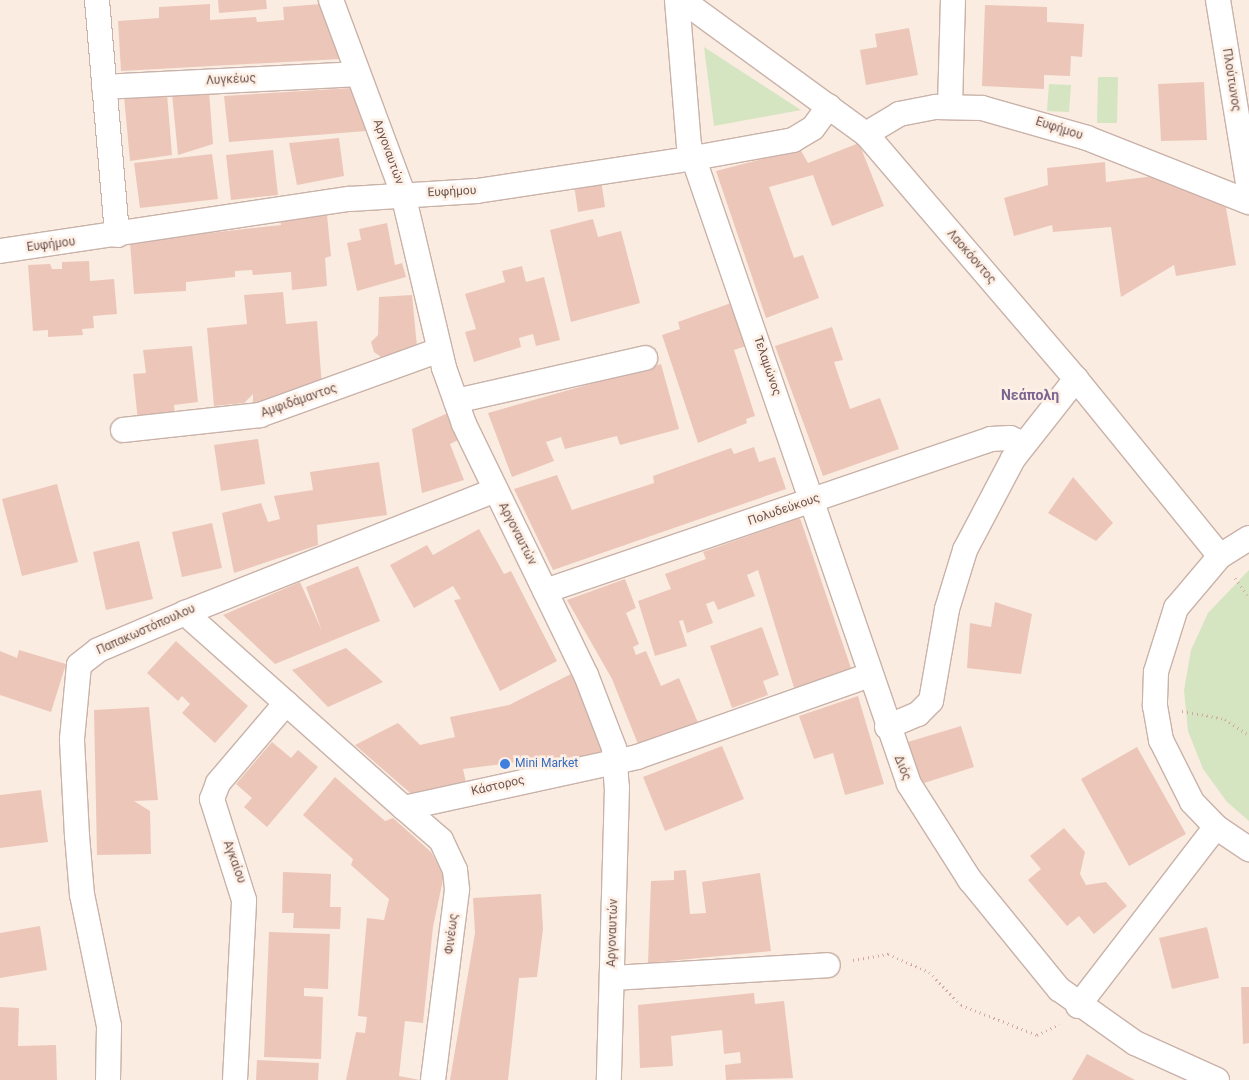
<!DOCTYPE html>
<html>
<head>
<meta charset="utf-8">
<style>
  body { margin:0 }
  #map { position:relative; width:1249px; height:1080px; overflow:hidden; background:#faece0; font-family:Roboto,sans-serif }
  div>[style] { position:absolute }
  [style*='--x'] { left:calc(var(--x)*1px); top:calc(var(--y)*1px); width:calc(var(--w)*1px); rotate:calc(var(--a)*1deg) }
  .green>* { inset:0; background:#d6e5c1 }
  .building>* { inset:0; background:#edc6ba }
  .path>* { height:3px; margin-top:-1.5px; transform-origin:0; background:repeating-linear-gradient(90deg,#d1a99e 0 1px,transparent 0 5px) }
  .roads { filter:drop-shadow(1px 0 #c9b2a9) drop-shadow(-1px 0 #c9b2a9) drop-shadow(0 1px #c9b2a9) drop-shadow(0 -1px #c9b2a9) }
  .minor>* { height:24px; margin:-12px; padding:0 12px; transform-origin:12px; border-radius:12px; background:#fff }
  .dots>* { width:14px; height:14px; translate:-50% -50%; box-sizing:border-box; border:2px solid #fdf0e6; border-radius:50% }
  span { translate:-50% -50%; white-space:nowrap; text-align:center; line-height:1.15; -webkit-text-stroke:5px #fdf0e6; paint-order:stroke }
  .street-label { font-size:12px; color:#6e514a }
  .shop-label { font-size:12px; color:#366cbe }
  .left { translate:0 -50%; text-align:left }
  .neighbourhood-label { font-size:14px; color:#7b6691; font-weight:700 }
</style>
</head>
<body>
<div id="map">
  <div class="green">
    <i style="clip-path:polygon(704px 47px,801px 110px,714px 126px)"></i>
    <i style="clip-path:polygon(1098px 77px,1118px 77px,1117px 123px,1097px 123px)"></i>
    <i style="clip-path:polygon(1049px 84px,1071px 85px,1069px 112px,1047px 111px)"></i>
    <i style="clip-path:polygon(1249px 570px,1249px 821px,1227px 802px,1203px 769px,1188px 731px,1184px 690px,1191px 650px,1208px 613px)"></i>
  </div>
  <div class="building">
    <i style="clip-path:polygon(218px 0,266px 0,267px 9px,219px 13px)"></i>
    <i style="clip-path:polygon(210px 4px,210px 20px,256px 17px,257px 22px,284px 20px,283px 7px,321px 4px,340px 59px,121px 71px,118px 21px,159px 18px,159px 7px)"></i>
    <i style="clip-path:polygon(985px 5px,1047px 7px,1047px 22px,1084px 24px,1082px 57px,1071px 56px,1070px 76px,1044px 75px,1044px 89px,982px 86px)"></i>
    <i style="clip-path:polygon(909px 28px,918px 75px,866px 85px,860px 50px,877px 47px,875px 34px)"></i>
    <i style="clip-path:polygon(1204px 82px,1207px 140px,1161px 141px,1158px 84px)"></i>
    <i style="clip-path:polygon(351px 88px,366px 131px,229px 142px,224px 96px)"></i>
    <i style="clip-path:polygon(209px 91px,213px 144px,178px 155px,172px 94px)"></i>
    <i style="clip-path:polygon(167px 94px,172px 155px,130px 161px,124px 97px)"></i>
    <i style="clip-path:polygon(339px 138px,344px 176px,297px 185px,289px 143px)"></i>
    <i style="clip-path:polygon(859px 143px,884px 206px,832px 226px,813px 175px,769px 187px,794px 258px,803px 255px,819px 298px,766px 318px,716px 171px,800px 149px,808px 163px)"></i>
    <i style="clip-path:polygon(273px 150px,278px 195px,231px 200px,226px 155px)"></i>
    <i style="clip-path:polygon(212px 154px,218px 199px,140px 208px,134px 163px)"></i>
    <i style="clip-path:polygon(1105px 162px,1106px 182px,1163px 175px,1225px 202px,1236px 265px,1176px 276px,1174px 265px,1121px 297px,1111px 227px,1053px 232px,1052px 225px,1014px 236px,1004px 198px,1048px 185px,1047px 168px)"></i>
    <i style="clip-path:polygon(601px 180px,605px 207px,578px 212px,574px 185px)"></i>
    <i style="clip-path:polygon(327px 215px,331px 256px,325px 258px,327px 286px,292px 290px,291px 272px,253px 275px,252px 270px,235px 271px,235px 277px,186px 282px,186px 291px,134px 294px,130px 242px,281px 225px,280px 219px)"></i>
    <i style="clip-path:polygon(593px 219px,598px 237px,621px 231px,640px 303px,571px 322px,550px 230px)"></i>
    <i style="clip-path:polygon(387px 223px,395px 265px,402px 263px,406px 277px,357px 291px,347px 243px,361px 240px,359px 229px)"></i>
    <i style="clip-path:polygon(89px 261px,90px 281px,114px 279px,117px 314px,93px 316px,94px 328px,82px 329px,83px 335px,48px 337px,48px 330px,33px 331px,28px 265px,50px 264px,52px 269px,62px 269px,62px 262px)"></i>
    <i style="clip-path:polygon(522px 266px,526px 282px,544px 277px,560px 340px,536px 346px,533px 334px,519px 338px,521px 347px,474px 362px,465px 332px,476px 329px,465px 294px,505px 282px,502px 271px)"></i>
    <i style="clip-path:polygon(283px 292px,286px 324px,317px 321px,322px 387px,292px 399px,253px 404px,253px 394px,244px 403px,214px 406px,207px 328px,247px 324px,244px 295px)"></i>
    <i style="clip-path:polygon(412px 295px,418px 357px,381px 357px,374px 352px,371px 342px,378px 335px,379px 297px)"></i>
    <i style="clip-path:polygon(731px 303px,746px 346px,734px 350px,755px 416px,746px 419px,747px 423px,698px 443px,662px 335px,680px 329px,678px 322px)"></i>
    <i style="clip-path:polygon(832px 327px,843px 360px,834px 362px,850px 409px,880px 398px,899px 449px,823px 476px,775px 346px)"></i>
    <i style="clip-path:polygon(192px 346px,198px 402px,174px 405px,175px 417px,138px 421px,133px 374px,146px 373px,143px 350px)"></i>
    <i style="clip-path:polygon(661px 364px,679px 429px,620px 445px,617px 436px,565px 449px,561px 437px,546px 442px,554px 461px,512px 477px,488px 413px)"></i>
    <i style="clip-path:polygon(448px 413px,460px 439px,450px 444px,464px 480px,422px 493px,412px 429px)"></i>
    <i style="clip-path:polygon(258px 439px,265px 484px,221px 491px,214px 445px)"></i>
    <i style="clip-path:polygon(754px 447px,759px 462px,775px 457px,786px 489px,553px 570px,514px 489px,557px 475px,572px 510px,654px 483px,653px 476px,731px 448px,734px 454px)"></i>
    <i style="clip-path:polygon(379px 462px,387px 515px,317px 525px,318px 545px,234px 573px,222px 513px,261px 503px,268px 522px,280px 519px,274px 496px,313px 490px,310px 472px)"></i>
    <i style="clip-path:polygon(1073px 477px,1113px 523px,1096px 541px,1048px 513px)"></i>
    <i style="clip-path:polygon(57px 484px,78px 562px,22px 576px,2px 499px)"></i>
    <i style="clip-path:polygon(800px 518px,852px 671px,795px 691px,758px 570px,747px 575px,755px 596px,718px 610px,714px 601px,706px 604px,713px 623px,687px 633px,683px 620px,679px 621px,687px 646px,655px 656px,638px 601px,671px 589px,665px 574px,706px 559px,703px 552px)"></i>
    <i style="clip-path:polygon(212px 523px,222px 568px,182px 577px,172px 532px)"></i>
    <i style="clip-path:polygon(479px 529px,504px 574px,511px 571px,557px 661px,500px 691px,454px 600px,461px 599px,453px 586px,414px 608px,390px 565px,427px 545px,433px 555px)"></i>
    <i style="clip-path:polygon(139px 541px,153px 599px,106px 610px,93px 552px)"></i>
    <i style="clip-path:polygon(358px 566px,380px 621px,275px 664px,223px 615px,300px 582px,322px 631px,306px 587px)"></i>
    <i style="clip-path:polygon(625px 579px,636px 608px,626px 613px,639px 644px,633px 647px,636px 655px,646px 651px,661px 686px,679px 678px,699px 725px,640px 749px,612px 679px,567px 600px)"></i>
    <i style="clip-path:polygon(995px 602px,1032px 614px,1021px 674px,967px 668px,970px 623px,991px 627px)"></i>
    <i style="clip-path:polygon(762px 627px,779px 675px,763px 681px,768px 695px,732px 708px,710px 646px)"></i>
    <i style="clip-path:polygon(176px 641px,248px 706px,215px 743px,182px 713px,190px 704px,182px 696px,178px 701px,147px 673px)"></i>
    <i style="clip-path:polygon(346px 648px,383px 682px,328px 707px,292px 670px)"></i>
    <i style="clip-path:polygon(19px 650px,66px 664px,51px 712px,0 695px,0 651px,17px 658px)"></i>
    <i style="clip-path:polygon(571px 674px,607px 751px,541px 769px,533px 760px,463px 769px,467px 787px,416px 798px,355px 745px,398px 723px,420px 745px,455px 737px,450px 717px,509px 705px)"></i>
    <i style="clip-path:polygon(858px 696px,884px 784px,845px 795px,833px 753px,814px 759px,799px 716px)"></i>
    <i style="clip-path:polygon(149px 707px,158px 800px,134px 801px,150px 811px,151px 854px,97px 855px,94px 710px)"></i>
    <i style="clip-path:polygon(961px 726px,974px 767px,921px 784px,908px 742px)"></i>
    <i style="clip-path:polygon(272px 742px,291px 758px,298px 750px,318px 767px,267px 827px,244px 807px,252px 798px,236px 784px)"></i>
    <i style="clip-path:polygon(722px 746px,744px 799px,665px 831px,643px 777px)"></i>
    <i style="clip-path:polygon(1137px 747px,1186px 834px,1129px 866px,1081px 779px)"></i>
    <i style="clip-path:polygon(335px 777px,385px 821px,393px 818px,431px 852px,444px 875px,433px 927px,423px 1023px,405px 1021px,399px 1076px,420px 1080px,346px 1080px,356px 1032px,365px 1033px,367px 1017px,358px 1016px,367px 918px,384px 920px,389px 899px,351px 865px,353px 859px,303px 815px)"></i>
    <i style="clip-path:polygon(41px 790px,48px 842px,0 848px,0 795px)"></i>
    <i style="clip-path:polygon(1064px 828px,1085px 852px,1080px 874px,1086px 885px,1106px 882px,1127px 906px,1094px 934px,1079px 916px,1067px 926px,1028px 880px,1041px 869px,1030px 856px)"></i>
    <i style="clip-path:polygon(686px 870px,690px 914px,706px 913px,702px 882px,760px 873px,771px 951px,648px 963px,651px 881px,674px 880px,674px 871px)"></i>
    <i style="clip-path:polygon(283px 872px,331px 874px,330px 907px,341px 907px,340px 929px,293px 928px,294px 913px,282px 913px)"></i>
    <i style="clip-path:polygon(541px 894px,543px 929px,537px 977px,519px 978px,508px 1080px,450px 1080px,475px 933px,473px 898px)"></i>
    <i style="clip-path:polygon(40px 926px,47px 970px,0 978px,0 933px)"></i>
    <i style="clip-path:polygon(1207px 927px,1219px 978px,1172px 989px,1159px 938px)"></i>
    <i style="clip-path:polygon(269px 932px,330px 934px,328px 989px,304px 988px,304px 996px,323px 997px,321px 1059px,264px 1057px)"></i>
    <i style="clip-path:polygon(1241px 987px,1249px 987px,1249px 1043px,1243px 1044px)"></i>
    <i style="clip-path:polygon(754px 993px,755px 1004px,784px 1001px,793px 1078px,726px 1080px,725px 1065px,741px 1063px,740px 1052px,724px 1054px,722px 1030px,671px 1036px,673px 1066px,640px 1068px,638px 1005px)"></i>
    <i style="clip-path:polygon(0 1007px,19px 1008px,18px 1046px,56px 1045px,57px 1080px,0 1080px)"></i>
    <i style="clip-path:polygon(1087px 1054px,1135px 1080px,1072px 1080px)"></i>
    <i style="clip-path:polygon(257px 1060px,319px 1063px,318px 1080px,256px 1080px)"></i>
  </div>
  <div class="path">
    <i style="--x:1235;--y:578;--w:24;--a:55"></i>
    <i style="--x:1182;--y:711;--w:44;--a:10.5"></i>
    <i style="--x:1225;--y:719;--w:29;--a:34"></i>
    <i style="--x:853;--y:960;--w:36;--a:-10"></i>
    <i style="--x:888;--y:954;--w:45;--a:23.7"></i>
    <i style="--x:929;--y:972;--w:46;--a:45.9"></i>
    <i style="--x:961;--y:1005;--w:82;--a:21.5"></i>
    <i style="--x:1037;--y:1035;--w:25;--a:-26"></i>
  </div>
  <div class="roads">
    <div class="minor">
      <i style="--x:97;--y:0;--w:236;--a:85.1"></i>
      <i style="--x:331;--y:0;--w:207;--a:69.6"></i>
      <i style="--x:403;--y:194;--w:179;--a:76.7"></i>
      <i style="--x:444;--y:368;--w:59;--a:70.3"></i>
      <i style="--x:464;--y:424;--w:279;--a:64.1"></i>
      <i style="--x:586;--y:675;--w:78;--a:69"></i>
      <i style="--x:614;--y:748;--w:39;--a:86"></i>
      <i style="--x:617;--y:787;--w:293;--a:91.6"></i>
      <i style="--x:677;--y:0;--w:145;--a:85.3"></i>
      <i style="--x:689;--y:145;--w:676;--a:71"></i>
      <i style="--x:909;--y:784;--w:114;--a:57.6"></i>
      <i style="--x:970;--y:880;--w:141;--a:50.8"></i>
      <i style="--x:1059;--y:989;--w:93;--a:35.4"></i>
      <i style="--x:1135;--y:1043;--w:90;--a:24.3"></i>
      <i style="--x:682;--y:0;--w:228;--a:36.1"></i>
      <i style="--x:866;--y:134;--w:323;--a:49.4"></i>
      <i style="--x:1076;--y:379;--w:228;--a:50.9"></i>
      <i style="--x:1218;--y:0;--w:192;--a:80.7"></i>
      <i style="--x:104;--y:87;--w:254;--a:-2.9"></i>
      <i style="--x:950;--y:106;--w:106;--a:-88.4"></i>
      <i style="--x:866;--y:134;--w:39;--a:-31"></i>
      <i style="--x:899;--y:114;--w:38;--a:-11"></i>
      <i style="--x:936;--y:107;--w:46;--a:1.2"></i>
      <i style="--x:982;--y:108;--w:109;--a:15.9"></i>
      <i style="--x:1087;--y:138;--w:174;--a:21.6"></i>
      <i style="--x:0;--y:251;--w:354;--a:-8.5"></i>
      <i style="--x:350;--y:199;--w:127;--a:-3.6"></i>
      <i style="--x:477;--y:191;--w:219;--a:-8.6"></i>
      <i style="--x:694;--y:158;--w:101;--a:-10.3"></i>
      <i style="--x:793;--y:140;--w:23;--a:-31"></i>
      <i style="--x:813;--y:128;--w:27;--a:-54"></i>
      <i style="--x:456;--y:401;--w:194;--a:-12.8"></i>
      <i style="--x:123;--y:430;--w:138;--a:-6.2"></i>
      <i style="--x:260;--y:415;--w:191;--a:-19.9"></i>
      <i style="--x:1249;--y:538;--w:34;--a:148"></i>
      <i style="--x:1220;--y:556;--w:68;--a:130.2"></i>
      <i style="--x:1176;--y:608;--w:67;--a:107.4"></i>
      <i style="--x:1156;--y:672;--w:34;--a:92"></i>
      <i style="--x:1155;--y:706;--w:35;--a:80"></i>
      <i style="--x:1161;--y:740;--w:69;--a:63.4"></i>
      <i style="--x:1192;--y:802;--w:35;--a:46"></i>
      <i style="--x:1216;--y:827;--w:40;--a:34"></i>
      <i style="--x:545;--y:591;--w:471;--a:-18.8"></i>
      <i style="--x:991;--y:439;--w:19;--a:-3"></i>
      <i style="--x:1010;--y:438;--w:14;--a:25"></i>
      <i style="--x:185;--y:613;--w:293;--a:41.7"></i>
      <i style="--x:404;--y:808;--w:239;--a:-12.3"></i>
      <i style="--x:637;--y:757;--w:247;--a:-19.4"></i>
      <i style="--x:887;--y:727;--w:34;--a:-23"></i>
      <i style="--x:918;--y:714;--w:18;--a:-45"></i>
      <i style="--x:931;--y:701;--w:93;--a:-80.1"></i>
      <i style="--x:947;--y:609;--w:62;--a:-73"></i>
      <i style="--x:965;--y:550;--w:103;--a:-62.2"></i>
      <i style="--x:1013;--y:459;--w:102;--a:-51.8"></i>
      <i style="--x:404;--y:808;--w:49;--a:40.9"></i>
      <i style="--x:441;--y:840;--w:33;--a:65"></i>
      <i style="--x:455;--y:870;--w:20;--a:84"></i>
      <i style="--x:457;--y:890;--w:192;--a:97.2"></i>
      <i style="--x:612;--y:978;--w:216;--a:-3.4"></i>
      <i style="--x:1078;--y:1006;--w:226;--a:-52.4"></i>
      <i style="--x:108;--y:1080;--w:54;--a:-88.9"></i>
      <i style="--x:109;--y:1026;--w:134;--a:-101.6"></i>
      <i style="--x:82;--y:895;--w:59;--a:-94.8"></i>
      <i style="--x:77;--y:836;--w:97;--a:-93"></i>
      <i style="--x:72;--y:739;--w:74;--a:-84.6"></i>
      <i style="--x:79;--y:665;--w:24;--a:-38"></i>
      <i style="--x:98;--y:650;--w:95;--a:-23"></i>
      <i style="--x:185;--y:613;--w:334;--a:-21.6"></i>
      <i style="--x:235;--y:1080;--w:180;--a:-87.1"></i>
      <i style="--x:244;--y:900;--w:106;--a:-107.6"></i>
      <i style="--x:212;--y:799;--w:17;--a:-69"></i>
      <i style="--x:218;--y:783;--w:105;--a:-49.6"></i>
    </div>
  </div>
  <div class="dots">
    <i style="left:505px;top:764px;background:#3f7fe0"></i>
  </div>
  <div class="street-label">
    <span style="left:231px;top:80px;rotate:-3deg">Λυγκέως</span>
    <span style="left:1231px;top:80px;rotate:81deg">Πλούτωνος</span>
    <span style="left:1059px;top:129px;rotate:18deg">Ευφήμου</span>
    <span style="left:388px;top:152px;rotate:70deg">Αργοναυτών</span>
    <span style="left:452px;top:192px;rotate:-3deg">Ευφήμου</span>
    <span style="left:51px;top:245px;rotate:-7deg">Ευφήμου</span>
    <span style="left:971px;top:257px;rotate:49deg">Λαοκόοντος</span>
    <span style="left:767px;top:366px;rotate:71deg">Τελαμώνος</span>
    <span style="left:299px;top:401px;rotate:-19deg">Αμφιδάμαντος</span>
    <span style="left:784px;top:510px;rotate:-19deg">Πολυδεύκους</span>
    <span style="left:517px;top:534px;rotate:63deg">Αργοναυτών</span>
    <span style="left:146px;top:630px;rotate:-24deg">Παπακωστόπουλου</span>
    <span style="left:902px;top:768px;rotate:68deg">Διός</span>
    <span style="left:498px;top:786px;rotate:-13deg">Κάστορος</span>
    <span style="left:234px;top:862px;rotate:70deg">Αγκαίου</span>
    <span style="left:613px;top:933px;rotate:-88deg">Αργοναυτών</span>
    <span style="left:452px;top:934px;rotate:-83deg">Φινέως</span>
  </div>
  <div class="shop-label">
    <span class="left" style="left:515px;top:764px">Mini Market</span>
  </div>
  <div class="neighbourhood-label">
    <span style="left:1030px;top:395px">Νεάπολη</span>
  </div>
</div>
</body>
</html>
